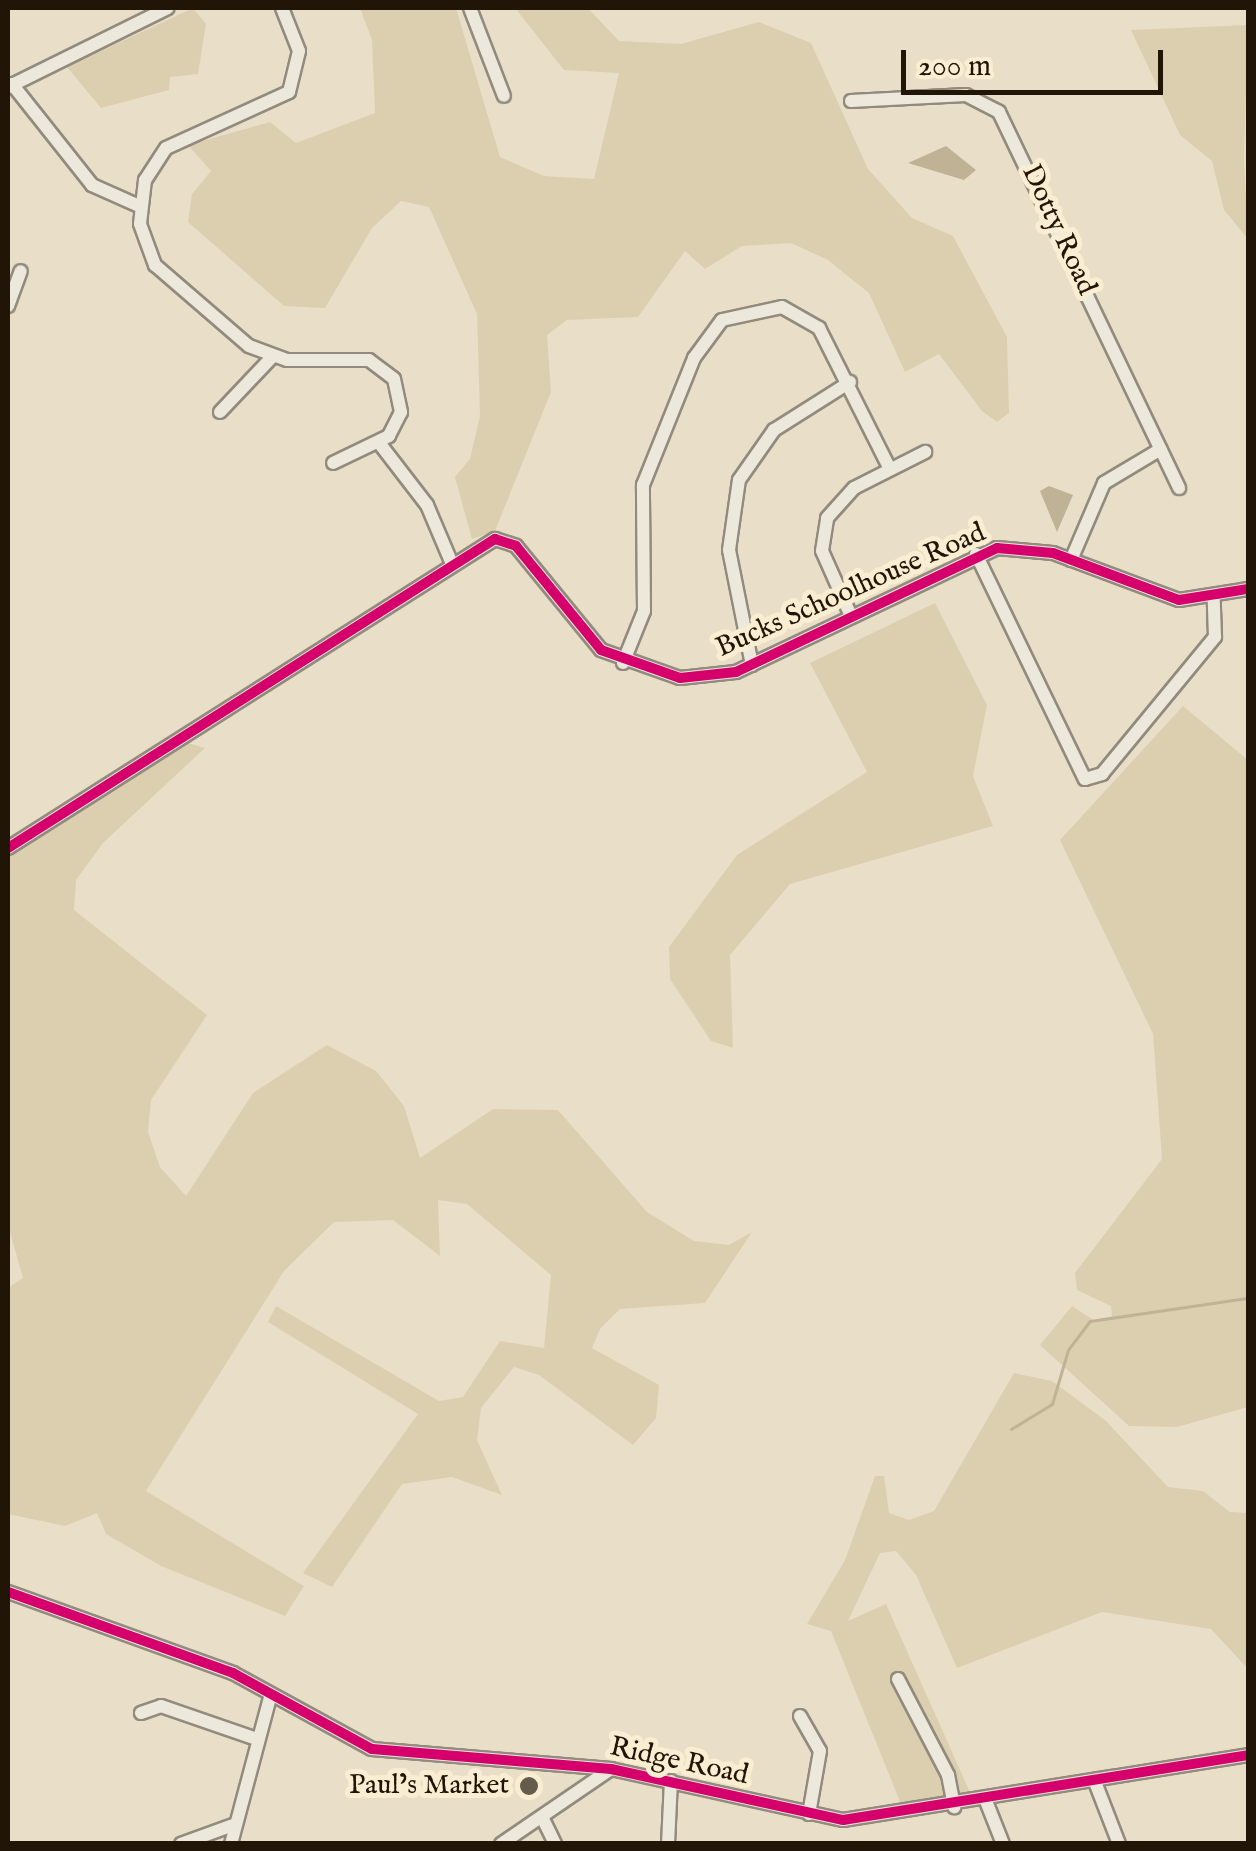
<!DOCTYPE html>
<html>
<head>
<meta charset="utf-8">
<style>
  body { margin:0 }
  #map { position:relative; width:1256px; height:1851px; overflow:hidden; background:#e9dfc8; font-family:"IM FELL English",serif }
  div>[style] { position:absolute }
  [style*='--x'] { left:calc(var(--x)*1px); top:calc(var(--y)*1px); width:calc(var(--w)*1px); rotate:calc(var(--a)*1deg) }
  .green>* { inset:0; background:#dccfb0 }
  .water>* { inset:0; background:#c0b294 }
  .stream>* { height:2.5px; margin:-1.25px; padding:0 1.25px; transform-origin:1.25px; border-radius:1.25px; background:#c0b294 }
  .roads { filter:drop-shadow(2px 0 #928b7d) drop-shadow(-2px 0 #928b7d) drop-shadow(0 2px #928b7d) drop-shadow(0 -2px #928b7d) }
  .minor>* { height:12px; margin:-6px; padding:0 6px; transform-origin:6px; border-radius:6px; background:#ece8dc }
  .cycleway>* { height:10px; margin:-5px; padding:0 5px; transform-origin:5px; border-radius:5px; background:#d6006c }
  .dots>* { width:28px; height:28px; translate:-50% -50%; box-sizing:border-box; border:5px solid #faeed2; border-radius:50% }
  span { translate:-50% -50%; white-space:nowrap; text-align:center; line-height:1.15; -webkit-text-stroke:10px #faeed2; paint-order:stroke }
  .street-label { font-size:28px; color:#201507 }
  .poi-label { font-size:28px; color:#201507 }
  .right { translate:-100% -50%; text-align:right }
  .frame { position:absolute; inset:0; border:10px solid #201507; pointer-events:none }
  .scale { position:absolute; left:901px; top:50px; width:262px; height:45px; box-sizing:border-box; border:5px solid #201507; border-top:0; padding-left:12px; font-size:30px; line-height:35px; white-space:nowrap; color:#201507; -webkit-text-stroke:8px #faeed2; paint-order:stroke }
</style>
</head>
<body>
<div id="map">
  <div class="green">
    <i style="clip-path:polygon(193px 8px,206px 24px,198px 74px,170px 77px,169px 90px,101px 108px,67px 67px)"></i>
    <i style="clip-path:polygon(360px 8px,456px 8px,500px 157px,544px 176px,594px 179px,619px 73px,564px 70px,515px 8px,588px 8px,619px 41px,681px 44px,759px 22px,811px 43px,868px 169px,912px 218px,953px 236px,1007px 337px,1009px 413px,997px 422px,982px 411px,939px 354px,905px 372px,869px 293px,828px 260px,791px 243px,742px 246px,705px 269px,685px 251px,638px 317px,567px 320px,547px 335px,551px 392px,495px 531px,472px 539px,455px 477px,470px 459px,480px 416px,477px 314px,429px 207px,401px 201px,372px 228px,325px 308px,284px 306px,188px 222px,192px 194px,211px 171px,188px 145px,270px 122px,296px 143px,375px 113px,372px 40px)"></i>
    <i style="clip-path:polygon(1248px 25px,1244px 159px,1248px 239px,1224px 210px,1212px 161px,1180px 135px,1131px 30px)"></i>
    <i style="clip-path:polygon(935px 603px,987px 705px,973px 776px,993px 826px,790px 884px,730px 955px,733px 1048px,711px 1041px,670px 979px,669px 947px,737px 855px,867px 772px,810px 663px)"></i>
    <i style="clip-path:polygon(1183px 706px,1248px 760px,1248px 1407px,1177px 1427px,1129px 1426px,1040px 1345px,1072px 1306px,1095px 1321px,1112px 1316px,1111px 1306px,1077px 1290px,1075px 1273px,1162px 1159px,1153px 1034px,1060px 840px)"></i>
    <i style="clip-path:polygon(188px 743px,205px 748px,103px 843px,76px 880px,74px 910px,207px 1015px,151px 1100px,148px 1132px,160px 1167px,186px 1196px,253px 1093px,327px 1045px,376px 1071px,404px 1106px,420px 1158px,493px 1109px,558px 1110px,647px 1212px,694px 1241px,729px 1245px,752px 1232px,705px 1303px,620px 1309px,600px 1329px,592px 1348px,659px 1385px,656px 1418px,633px 1445px,539px 1375px,514px 1367px,481px 1408px,477px 1440px,502px 1495px,452px 1477px,402px 1484px,332px 1587px,303px 1573px,418px 1414px,268px 1322px,276px 1306px,439px 1401px,463px 1397px,500px 1341px,544px 1348px,551px 1275px,467px 1204px,438px 1200px,440px 1256px,393px 1220px,334px 1222px,284px 1271px,146px 1491px,304px 1586px,285px 1616px,161px 1566px,106px 1534px,97px 1513px,65px 1526px,8px 1514px,8px 1288px,23px 1278px,8px 1225px,8px 853px)"></i>
    <i style="clip-path:polygon(1014px 1373px,1052px 1381px,1105px 1420px,1168px 1487px,1203px 1491px,1230px 1512px,1248px 1513px,1248px 1669px,1211px 1629px,1102px 1612px,957px 1668px,916px 1575px,896px 1551px,880px 1553px,848px 1621px,886px 1604px,973px 1799px,903px 1809px,831px 1631px,807px 1624px,845px 1560px,875px 1476px,884px 1476px,889px 1513px,909px 1520px,934px 1511px)"></i>
  </div>
  <div class="water">
    <i style="clip-path:polygon(946px 146px,976px 170px,964px 180px,908px 163px)"></i>
    <i style="clip-path:polygon(1049px 486px,1073px 495px,1057px 532px,1040px 491px)"></i>
  </div>
  <div class="stream">
    <i style="--x:1011;--y:1429;--w:48;--a:-31.4"></i>
    <i style="--x:1052;--y:1404;--w:56;--a:-73.5"></i>
    <i style="--x:1068;--y:1350;--w:36;--a:-53"></i>
    <i style="--x:1090;--y:1321;--w:160;--a:-8.3"></i>
  </div>
  <div class="roads">
    <div class="minor">
      <i style="--x:282;--y:8;--w:46;--a:68.4"></i>
      <i style="--x:299;--y:51;--w:42;--a:103.7"></i>
      <i style="--x:289;--y:92;--w:135;--a:155.5"></i>
      <i style="--x:166;--y:148;--w:38;--a:123"></i>
      <i style="--x:145;--y:180;--w:44;--a:96.5"></i>
      <i style="--x:140;--y:224;--w:44;--a:69.9"></i>
      <i style="--x:155;--y:265;--w:124;--a:40.8"></i>
      <i style="--x:249;--y:346;--w:40;--a:20.2"></i>
      <i style="--x:287;--y:360;--w:82;--a:0"></i>
      <i style="--x:369;--y:360;--w:31;--a:37"></i>
      <i style="--x:394;--y:379;--w:34;--a:78"></i>
      <i style="--x:401;--y:412;--w:27;--a:117"></i>
      <i style="--x:389;--y:436;--w:62;--a:154.3"></i>
      <i style="--x:470;--y:8;--w:94;--a:68.9"></i>
      <i style="--x:12;--y:84;--w:129;--a:51.6"></i>
      <i style="--x:92;--y:185;--w:51;--a:24.1"></i>
      <i style="--x:8;--y:87;--w:178;--a:-26.3"></i>
      <i style="--x:851;--y:101;--w:115;--a:-3"></i>
      <i style="--x:966;--y:95;--w:37;--a:27"></i>
      <i style="--x:999;--y:112;--w:417;--a:64.4"></i>
      <i style="--x:8;--y:306;--w:37;--a:-70"></i>
      <i style="--x:220;--y:412;--w:76;--a:-46.6"></i>
      <i style="--x:380;--y:444;--w:77;--a:52.4"></i>
      <i style="--x:427;--y:505;--w:64;--a:67"></i>
      <i style="--x:976;--y:554;--w:250;--a:64.2"></i>
      <i style="--x:1085;--y:779;--w:18;--a:-16"></i>
      <i style="--x:1102;--y:774;--w:178;--a:-50.5"></i>
      <i style="--x:1215;--y:637;--w:37;--a:-92"></i>
      <i style="--x:1071;--y:560;--w:84;--a:-66.8"></i>
      <i style="--x:1104;--y:483;--w:66;--a:-30.8"></i>
      <i style="--x:851;--y:616;--w:71;--a:-114"></i>
      <i style="--x:822;--y:551;--w:33;--a:-81"></i>
      <i style="--x:827;--y:518;--w:40;--a:-48"></i>
      <i style="--x:854;--y:488;--w:80;--a:-26.9"></i>
      <i style="--x:623;--y:663;--w:56;--a:-68"></i>
      <i style="--x:644;--y:611;--w:126;--a:-90.5"></i>
      <i style="--x:643;--y:485;--w:137;--a:-68.1"></i>
      <i style="--x:694;--y:358;--w:47;--a:-53.6"></i>
      <i style="--x:722;--y:320;--w:61;--a:-12.2"></i>
      <i style="--x:782;--y:307;--w:43;--a:29.6"></i>
      <i style="--x:819;--y:328;--w:158;--a:63.3"></i>
      <i style="--x:752;--y:665;--w:117;--a:-101.3"></i>
      <i style="--x:729;--y:550;--w:71;--a:-81.9"></i>
      <i style="--x:739;--y:480;--w:61;--a:-55"></i>
      <i style="--x:774;--y:430;--w:90;--a:-32.3"></i>
      <i style="--x:8;--y:848;--w:577;--a:-32.4"></i>
      <i style="--x:495;--y:539;--w:22;--a:18"></i>
      <i style="--x:516;--y:546;--w:134;--a:50.7"></i>
      <i style="--x:601;--y:650;--w:84;--a:19.5"></i>
      <i style="--x:680;--y:678;--w:56;--a:-6.1"></i>
      <i style="--x:736;--y:672;--w:289;--a:-25.4"></i>
      <i style="--x:997;--y:548;--w:56;--a:5.1"></i>
      <i style="--x:1053;--y:553;--w:134;--a:20.5"></i>
      <i style="--x:1179;--y:600;--w:70;--a:-9.1"></i>
      <i style="--x:8;--y:1592;--w:239;--a:19.8"></i>
      <i style="--x:233;--y:1673;--w:158;--a:28.7"></i>
      <i style="--x:372;--y:1749;--w:240;--a:4.8"></i>
      <i style="--x:611;--y:1769;--w:238;--a:12.4"></i>
      <i style="--x:843;--y:1820;--w:410;--a:-9.1"></i>
      <i style="--x:898;--y:1679;--w:108;--a:62.5"></i>
      <i style="--x:948;--y:1775;--w:33;--a:79"></i>
      <i style="--x:141;--y:1713;--w:21;--a:-19"></i>
      <i style="--x:161;--y:1706;--w:102;--a:19"></i>
      <i style="--x:800;--y:1716;--w:40;--a:60.3"></i>
      <i style="--x:820;--y:1751;--w:64;--a:99.9"></i>
      <i style="--x:1095;--y:1782;--w:66;--a:68.8"></i>
      <i style="--x:986;--y:1801;--w:46;--a:68.4"></i>
      <i style="--x:542;--y:1817;--w:30;--a:64"></i>
      <i style="--x:181;--y:1844;--w:55;--a:-20.1"></i>
      <i style="--x:231;--y:1844;--w:155;--a:-75.1"></i>
      <i style="--x:501;--y:1844;--w:133;--a:-34.3"></i>
      <i style="--x:668;--y:1844;--w:63;--a:-87.3"></i>
    </div>
  </div>
  <div class="cycleway">
    <i style="--x:8;--y:848;--w:577;--a:-32.4"></i>
    <i style="--x:495;--y:539;--w:22;--a:18"></i>
    <i style="--x:516;--y:546;--w:134;--a:50.7"></i>
    <i style="--x:601;--y:650;--w:84;--a:19.5"></i>
    <i style="--x:680;--y:678;--w:56;--a:-6.1"></i>
    <i style="--x:736;--y:672;--w:289;--a:-25.4"></i>
    <i style="--x:997;--y:548;--w:56;--a:5.1"></i>
    <i style="--x:1053;--y:553;--w:134;--a:20.5"></i>
    <i style="--x:1179;--y:600;--w:70;--a:-9.1"></i>
    <i style="--x:8;--y:1592;--w:239;--a:19.8"></i>
    <i style="--x:233;--y:1673;--w:158;--a:28.7"></i>
    <i style="--x:372;--y:1749;--w:240;--a:4.8"></i>
    <i style="--x:611;--y:1769;--w:238;--a:12.4"></i>
    <i style="--x:843;--y:1820;--w:410;--a:-9.1"></i>
  </div>
  <div class="dots">
    <i style="left:529px;top:1786px;background:#665c4b"></i>
  </div>
  <div class="street-label">
    <span style="left:1058px;top:230px;rotate:65deg">Dotty Road</span>
    <span style="left:851px;top:591px;rotate:-24deg">Bucks Schoolhouse Road</span>
    <span style="left:679px;top:1762px;rotate:12deg">Ridge Road</span>
  </div>
  <div class="poi-label">
    <span class="right" style="left:509px;top:1786px">Paul’s Market</span>
  </div>
  <div class="frame"></div>
  <div class="scale">200 m</div>
</div>
</body>
</html>
